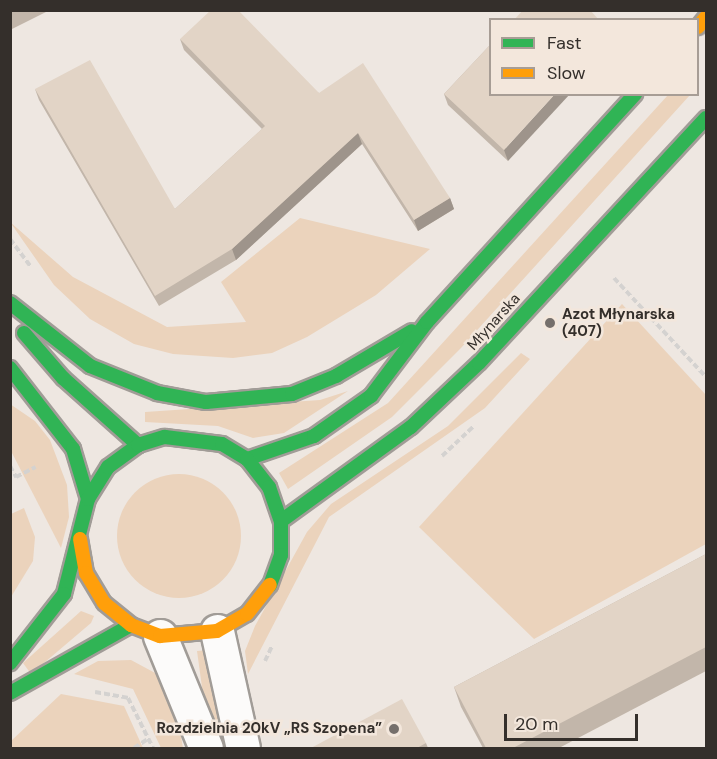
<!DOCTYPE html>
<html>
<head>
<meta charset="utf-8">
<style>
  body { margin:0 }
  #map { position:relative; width:717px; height:759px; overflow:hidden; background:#eee7e1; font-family:"DM Sans",sans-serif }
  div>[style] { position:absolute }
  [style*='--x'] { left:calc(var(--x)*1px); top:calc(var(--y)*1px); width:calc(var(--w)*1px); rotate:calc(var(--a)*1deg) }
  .green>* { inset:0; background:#ebd3bc }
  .round { border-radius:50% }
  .path>* { height:4px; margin-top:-2px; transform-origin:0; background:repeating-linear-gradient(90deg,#d4d2d0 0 6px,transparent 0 9px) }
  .roads { filter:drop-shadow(2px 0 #a19c97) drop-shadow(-2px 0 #a19c97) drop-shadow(0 2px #a19c97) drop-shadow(0 -2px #a19c97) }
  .street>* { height:33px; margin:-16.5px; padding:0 16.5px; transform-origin:16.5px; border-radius:16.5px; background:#fcfbfa }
  .fast>* { height:14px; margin:-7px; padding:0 7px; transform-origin:7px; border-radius:7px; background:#30b455 }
  .slow>* { height:14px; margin:-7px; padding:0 7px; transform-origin:7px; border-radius:7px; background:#ff9f0a }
  .wall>* { inset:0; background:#c2b6aa }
  .shaded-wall>* { inset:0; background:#9e948b }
  .building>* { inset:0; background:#e2d4c6 }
  .dots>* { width:16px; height:16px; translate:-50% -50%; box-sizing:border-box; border:3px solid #f3e7dc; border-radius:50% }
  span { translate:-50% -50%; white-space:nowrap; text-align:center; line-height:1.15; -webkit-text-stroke:5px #f3e7dc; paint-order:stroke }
  .poi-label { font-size:15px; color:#342f2b; font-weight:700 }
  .left { translate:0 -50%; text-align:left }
  .right { translate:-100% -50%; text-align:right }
  .street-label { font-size:15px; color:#342f2b }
  .frame { position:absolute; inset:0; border:12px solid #342f2b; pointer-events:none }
  .legend { position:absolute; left:489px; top:18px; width:210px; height:78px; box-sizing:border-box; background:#f3e7dc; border:2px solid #a79d95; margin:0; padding:8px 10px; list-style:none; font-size:18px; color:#342f2b }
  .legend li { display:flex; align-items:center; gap:12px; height:30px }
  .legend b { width:30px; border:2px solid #a79d95 }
  .scale { position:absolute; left:504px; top:714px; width:134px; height:27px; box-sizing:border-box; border:3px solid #342f2b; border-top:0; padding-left:8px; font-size:18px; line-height:21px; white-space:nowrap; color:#342f2b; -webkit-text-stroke:4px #f3e7dc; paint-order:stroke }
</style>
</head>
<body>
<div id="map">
  <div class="green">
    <i style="clip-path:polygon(668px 95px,690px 95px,461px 348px,392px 417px,288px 489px,279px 473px,388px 403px)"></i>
    <i style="clip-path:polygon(300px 218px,430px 249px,376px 295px,307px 337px,272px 353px,233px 358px,173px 354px,134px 344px,90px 319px,54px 285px,10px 222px,73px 277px,167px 327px,246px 322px,221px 282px)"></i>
    <i style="clip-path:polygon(622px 304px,706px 395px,706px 544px,534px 639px,419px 527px)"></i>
    <i style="clip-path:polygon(521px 353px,530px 359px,485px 408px,329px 517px,248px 674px,245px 651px,255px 626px,307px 532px,331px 504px,448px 426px)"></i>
    <i style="clip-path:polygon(348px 391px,284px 433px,253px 438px,218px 426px,145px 422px,145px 412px,320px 400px)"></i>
    <i style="clip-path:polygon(10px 404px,35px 421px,50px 440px,67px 485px,69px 517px,61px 548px,11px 451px)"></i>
    <i class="round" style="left:117px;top:474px;width:124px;height:124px"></i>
    <i style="clip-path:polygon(24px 508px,35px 537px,33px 561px,11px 597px,11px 514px)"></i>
    <i style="clip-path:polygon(81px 611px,94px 616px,91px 623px,31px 674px,23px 663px)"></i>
    <i style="clip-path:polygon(210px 650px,223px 714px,223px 747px,206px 716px,197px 651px)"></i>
    <i style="clip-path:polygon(131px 660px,157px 674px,173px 693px,183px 748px,161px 748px,133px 689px,74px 674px,98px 661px)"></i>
    <i style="clip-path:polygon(61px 694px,124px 706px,143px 748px,11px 748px,11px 741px)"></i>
  </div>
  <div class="path">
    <i style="--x:10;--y:239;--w:35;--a:53"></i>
    <i style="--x:614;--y:278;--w:135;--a:47.1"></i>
    <i style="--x:442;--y:456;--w:44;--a:-43.2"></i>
    <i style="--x:10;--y:466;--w:13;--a:61"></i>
    <i style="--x:16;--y:477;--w:22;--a:-27"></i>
    <i style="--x:265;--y:661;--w:17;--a:-65"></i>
    <i style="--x:95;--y:692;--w:34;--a:10"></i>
    <i style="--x:128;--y:698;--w:56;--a:63.4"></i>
    <i style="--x:134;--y:748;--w:17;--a:-33"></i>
  </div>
  <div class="roads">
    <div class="street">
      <i style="--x:217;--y:631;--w:120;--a:77.5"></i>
      <i style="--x:160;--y:636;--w:121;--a:67.7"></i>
    </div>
    <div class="fast">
      <i style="--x:10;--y:303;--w:102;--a:38.2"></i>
      <i style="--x:90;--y:366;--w:72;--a:21.9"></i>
      <i style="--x:157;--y:393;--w:50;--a:10.4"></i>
      <i style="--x:206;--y:402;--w:86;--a:-5.3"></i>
      <i style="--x:292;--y:394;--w:48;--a:-22.2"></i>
      <i style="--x:336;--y:376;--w:88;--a:-30.6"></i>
      <i style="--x:24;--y:333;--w:60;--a:49.1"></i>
      <i style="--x:63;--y:378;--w:101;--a:41.8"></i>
      <i style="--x:10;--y:368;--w:103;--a:52.1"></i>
      <i style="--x:73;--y:449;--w:52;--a:73.3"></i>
      <i style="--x:88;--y:499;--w:98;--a:104.2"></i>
      <i style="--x:64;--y:594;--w:88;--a:128"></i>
      <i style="--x:247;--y:459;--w:71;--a:-18.9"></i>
      <i style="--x:314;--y:436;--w:70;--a:-35.1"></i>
      <i style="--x:371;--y:396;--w:93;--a:-52.9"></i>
      <i style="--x:427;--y:322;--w:309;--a:-47.6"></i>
      <i style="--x:88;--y:499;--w:38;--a:-58"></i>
      <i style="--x:108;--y:467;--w:37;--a:-36"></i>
      <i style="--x:138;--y:445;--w:28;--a:-17"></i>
      <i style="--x:165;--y:437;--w:57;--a:7"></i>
      <i style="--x:222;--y:444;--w:29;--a:31"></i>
      <i style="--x:247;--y:459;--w:36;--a:52"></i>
      <i style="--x:269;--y:487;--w:36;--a:71"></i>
      <i style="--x:281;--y:521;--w:34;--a:90"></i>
      <i style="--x:281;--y:555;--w:32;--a:110"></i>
      <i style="--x:281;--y:521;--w:160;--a:-35.9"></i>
      <i style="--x:411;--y:427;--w:93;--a:-43.3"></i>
      <i style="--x:479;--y:363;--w:334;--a:-47.2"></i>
      <i style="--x:10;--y:693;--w:139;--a:-29.3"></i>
    </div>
    <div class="slow">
      <i style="--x:698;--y:27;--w:13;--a:-51"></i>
      <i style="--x:80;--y:539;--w:35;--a:80"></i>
      <i style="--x:86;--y:573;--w:35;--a:59"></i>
      <i style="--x:104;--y:603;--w:35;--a:39"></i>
      <i style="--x:131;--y:625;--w:31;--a:21"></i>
      <i style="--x:160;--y:636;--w:57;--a:-5"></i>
      <i style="--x:217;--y:631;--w:34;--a:-30"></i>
      <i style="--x:247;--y:614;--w:37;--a:-52"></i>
    </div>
  </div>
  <div class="wall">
    <i style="clip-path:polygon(10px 10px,48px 11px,10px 30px)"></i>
    <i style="clip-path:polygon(180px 39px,319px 93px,450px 198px,454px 209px,418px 231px,362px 144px,236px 260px,159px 306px,39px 100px,35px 89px,175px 209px,262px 129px,184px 50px)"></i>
    <i style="clip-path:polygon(490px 45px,508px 161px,448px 105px,444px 94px)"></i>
    <i style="clip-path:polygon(706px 554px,706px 671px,559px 748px,483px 748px,461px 707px,454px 687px)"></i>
    <i style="clip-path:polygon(426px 743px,428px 748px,311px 748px)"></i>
  </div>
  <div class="shaded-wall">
    <i style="clip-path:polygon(555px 94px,570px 94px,508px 161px,504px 150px)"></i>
    <i style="clip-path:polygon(358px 133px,362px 144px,236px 260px,232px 249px)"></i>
    <i style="clip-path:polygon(450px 198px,454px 209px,418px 231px,414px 220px)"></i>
  </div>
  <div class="building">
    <i style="clip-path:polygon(211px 10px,238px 10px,319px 93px,363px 63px,450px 198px,414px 220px,358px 133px,232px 249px,155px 296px,35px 89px,90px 60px,175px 209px,265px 126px,180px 39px)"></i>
    <i style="clip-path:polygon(523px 10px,590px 10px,599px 20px,514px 20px)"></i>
    <i style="clip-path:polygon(490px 45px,490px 94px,555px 94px,504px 150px,444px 94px)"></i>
    <i style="clip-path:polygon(706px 554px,706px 647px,513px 748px,486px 748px,454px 687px)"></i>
    <i style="clip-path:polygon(402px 699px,426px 743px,417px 748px,311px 748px)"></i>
  </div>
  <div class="dots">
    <i style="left:550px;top:323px;background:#756f6b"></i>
    <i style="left:394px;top:729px;background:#756f6b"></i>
  </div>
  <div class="poi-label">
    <span class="left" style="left:562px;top:323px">Azot Młynarska<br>(407)</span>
    <span class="right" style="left:382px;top:729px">Rozdzielnia 20kV „RS Szopena”</span>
  </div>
  <div class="street-label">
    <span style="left:494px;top:322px;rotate:-48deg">Młynarska</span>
  </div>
  <div class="frame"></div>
  <ul class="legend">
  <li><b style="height:8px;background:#30b455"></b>Fast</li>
  <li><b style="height:8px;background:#ff9f0a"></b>Slow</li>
  </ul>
  <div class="scale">20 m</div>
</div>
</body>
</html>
